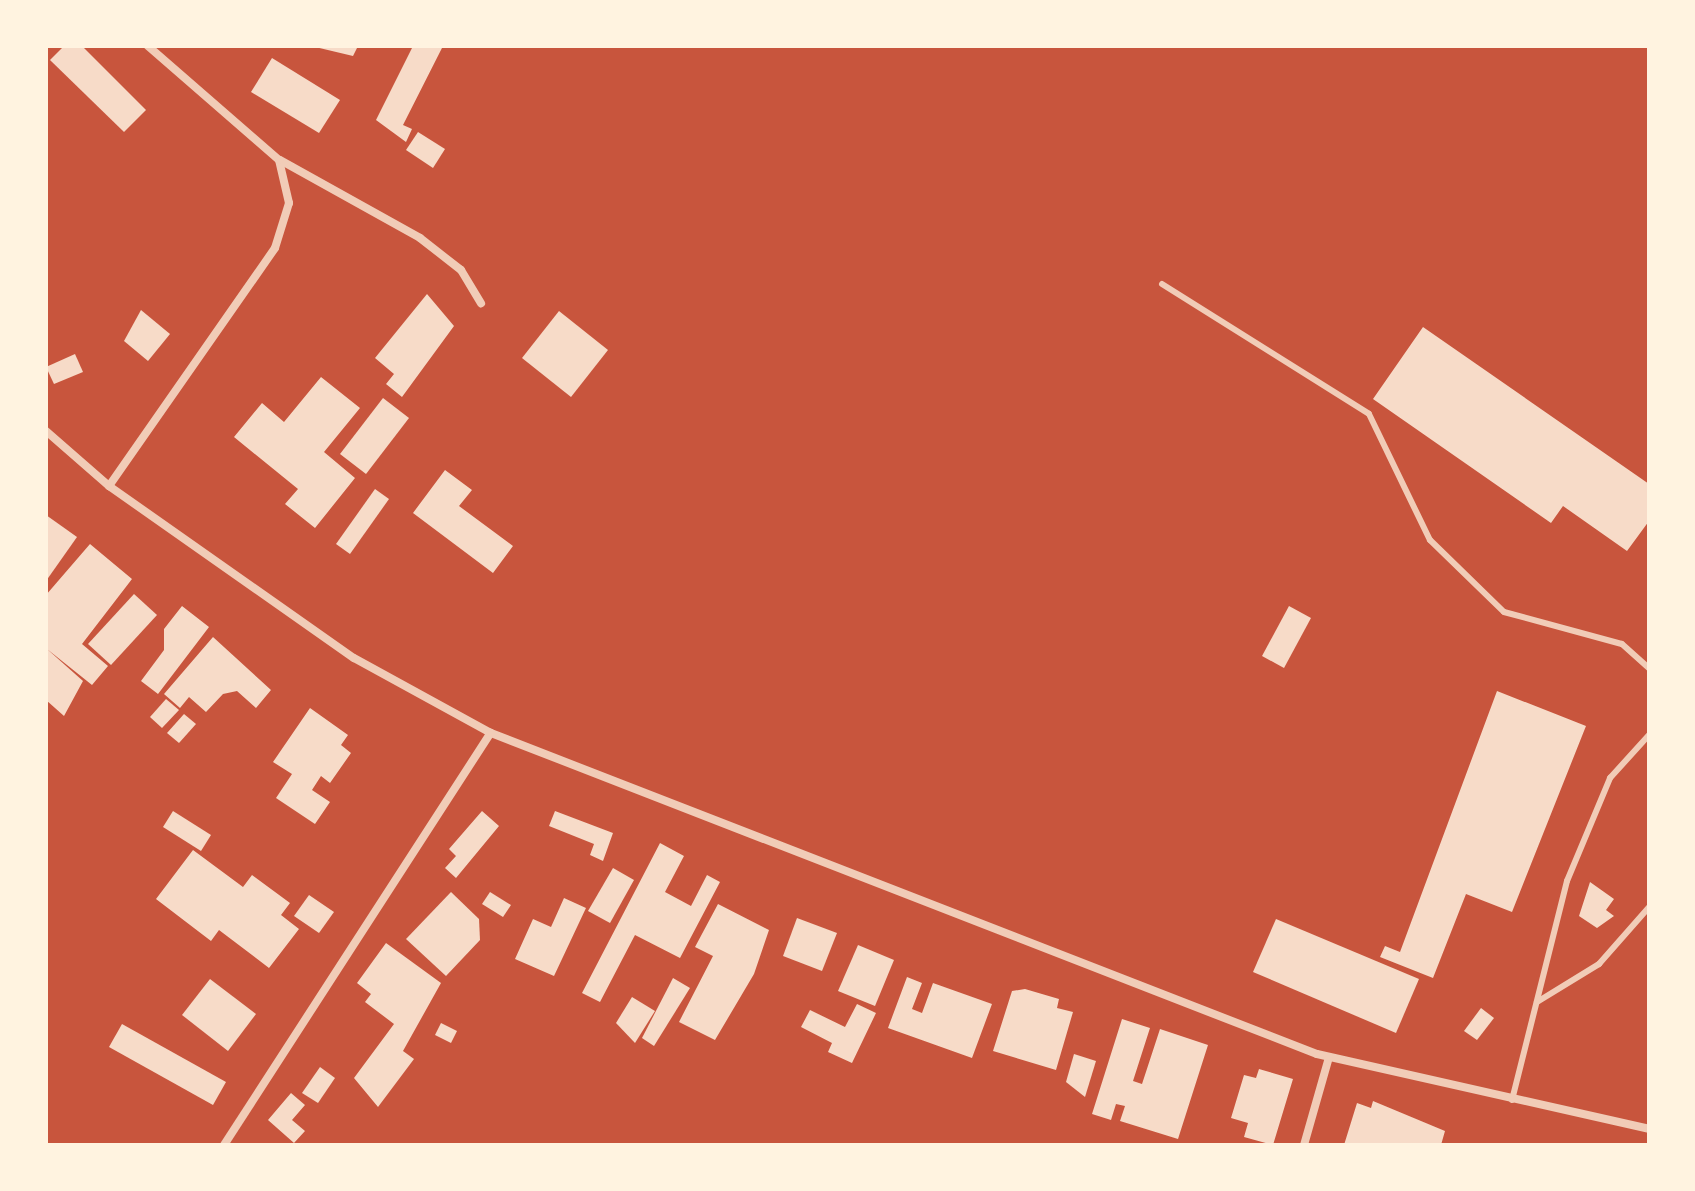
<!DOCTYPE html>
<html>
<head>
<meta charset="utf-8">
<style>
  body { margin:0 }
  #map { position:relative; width:1695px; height:1191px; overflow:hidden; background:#c8553d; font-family:Helvetica,sans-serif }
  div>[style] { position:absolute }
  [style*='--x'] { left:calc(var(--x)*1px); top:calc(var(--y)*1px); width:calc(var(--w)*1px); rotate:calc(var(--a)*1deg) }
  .building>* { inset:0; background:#f7dbc8 }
  .service>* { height:6px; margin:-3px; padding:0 3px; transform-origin:3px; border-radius:3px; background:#f1ccb7 }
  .minor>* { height:8px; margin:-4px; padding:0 4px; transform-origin:4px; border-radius:4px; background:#f1ccb7 }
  span { translate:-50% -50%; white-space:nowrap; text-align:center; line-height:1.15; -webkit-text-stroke:7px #fff3e0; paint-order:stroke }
  .frame { position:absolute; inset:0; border:48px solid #fff3e0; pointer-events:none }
</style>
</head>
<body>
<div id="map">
  <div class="building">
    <i style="clip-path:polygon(64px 46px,82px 46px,146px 110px,124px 132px,50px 60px)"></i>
    <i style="clip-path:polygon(311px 46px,358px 46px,353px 56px)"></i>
    <i style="clip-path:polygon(413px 46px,443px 46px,403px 125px,412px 129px,406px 142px,376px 120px)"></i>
    <i style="clip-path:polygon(272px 58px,340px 100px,319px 133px,251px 92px)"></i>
    <i style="clip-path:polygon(418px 132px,445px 149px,433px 168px,406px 150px)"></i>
    <i style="clip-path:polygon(427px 294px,454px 326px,402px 397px,386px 384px,394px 374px,375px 358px)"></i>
    <i style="clip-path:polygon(141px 310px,170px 334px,148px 361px,124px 341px)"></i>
    <i style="clip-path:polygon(559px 311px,608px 350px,571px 397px,522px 358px)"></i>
    <i style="clip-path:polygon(1423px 327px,1649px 484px,1649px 521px,1627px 551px,1563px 506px,1551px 523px,1373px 399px)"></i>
    <i style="clip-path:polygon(75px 354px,83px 372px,54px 384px,46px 367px)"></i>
    <i style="clip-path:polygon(321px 377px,360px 408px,324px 452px,355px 478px,315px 528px,285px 504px,298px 489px,234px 437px,262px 403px,284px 422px)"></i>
    <i style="clip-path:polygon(383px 398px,409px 418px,366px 474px,340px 454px)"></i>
    <i style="clip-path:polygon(445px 470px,472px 490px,459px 506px,513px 546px,493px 573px,413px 513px)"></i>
    <i style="clip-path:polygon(375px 489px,389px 499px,350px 554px,336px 544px)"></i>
    <i style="clip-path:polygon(46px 515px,77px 537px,46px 581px)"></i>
    <i style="clip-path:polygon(90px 544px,132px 579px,82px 644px,108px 666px,92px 685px,47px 649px,83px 681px,64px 716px,46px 700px,46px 595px)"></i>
    <i style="clip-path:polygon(134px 594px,157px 615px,111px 665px,88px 644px)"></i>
    <i style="clip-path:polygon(182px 606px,209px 627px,158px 694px,141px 681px,164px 650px,164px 629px)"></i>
    <i style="clip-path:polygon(1289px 606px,1311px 618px,1284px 668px,1262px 656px)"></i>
    <i style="clip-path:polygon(213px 637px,271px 690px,256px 708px,237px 691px,223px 694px,206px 712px,189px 697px,180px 708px,164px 694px)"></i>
    <i style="clip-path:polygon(1497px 691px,1586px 726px,1512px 912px,1466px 894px,1433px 978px,1380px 957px,1385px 946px,1400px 952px)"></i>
    <i style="clip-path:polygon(166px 699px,179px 710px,162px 728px,150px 717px)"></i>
    <i style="clip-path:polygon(310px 708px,348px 735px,341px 745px,351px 753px,330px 783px,321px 776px,312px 790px,330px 802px,315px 824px,276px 798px,292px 774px,273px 762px)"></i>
    <i style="clip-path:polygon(184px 714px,196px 724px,179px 743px,167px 733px)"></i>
    <i style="clip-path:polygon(173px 811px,211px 835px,201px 851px,163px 827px)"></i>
    <i style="clip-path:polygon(482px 811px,499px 826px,456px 878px,445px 868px,456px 856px,449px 849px)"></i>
    <i style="clip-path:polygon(555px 811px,613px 833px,603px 861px,590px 855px,594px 844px,549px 826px)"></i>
    <i style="clip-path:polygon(660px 843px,684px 856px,665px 892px,691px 906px,707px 875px,720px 882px,680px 958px,635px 935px,600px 1002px,582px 993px)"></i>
    <i style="clip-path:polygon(193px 850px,243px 887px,252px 875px,290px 903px,281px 915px,299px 929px,269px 968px,219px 930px,211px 941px,156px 899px)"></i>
    <i style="clip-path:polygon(613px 868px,634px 880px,610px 923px,588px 911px)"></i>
    <i style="clip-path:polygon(1590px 882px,1614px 899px,1606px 910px,1614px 916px,1597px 928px,1579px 916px)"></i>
    <i style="clip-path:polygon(451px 892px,479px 919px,480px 940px,446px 976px,406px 939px)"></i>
    <i style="clip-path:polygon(490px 892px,511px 905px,503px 917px,482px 904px)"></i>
    <i style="clip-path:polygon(309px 895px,334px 912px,319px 933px,294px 916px)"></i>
    <i style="clip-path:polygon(564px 898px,586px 908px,554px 976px,515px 959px,533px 919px,551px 927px)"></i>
    <i style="clip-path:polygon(718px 904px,769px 930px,754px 974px,715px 1040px,679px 1022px,713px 956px,695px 947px)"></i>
    <i style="clip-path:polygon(797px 918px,837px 933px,822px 971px,783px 956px)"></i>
    <i style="clip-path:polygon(1276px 919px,1419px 979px,1396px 1033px,1253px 972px)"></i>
    <i style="clip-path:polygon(386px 943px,441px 983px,403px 1051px,414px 1059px,378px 1107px,354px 1078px,394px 1024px,365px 1002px,371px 994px,357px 983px)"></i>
    <i style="clip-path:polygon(858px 945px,894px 960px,875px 1006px,838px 991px)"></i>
    <i style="clip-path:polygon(907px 977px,922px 983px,912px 1009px,922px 1013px,933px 983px,992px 1004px,972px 1058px,888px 1028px)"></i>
    <i style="clip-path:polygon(673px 978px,690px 988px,654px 1046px,642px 1038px)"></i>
    <i style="clip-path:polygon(210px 979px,256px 1014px,228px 1051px,182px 1015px)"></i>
    <i style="clip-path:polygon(1025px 989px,1059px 999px,1057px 1008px,1073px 1012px,1056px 1070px,993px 1051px,1012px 991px)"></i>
    <i style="clip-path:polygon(632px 997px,655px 1011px,635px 1043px,616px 1023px)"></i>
    <i style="clip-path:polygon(857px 1004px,876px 1013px,852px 1063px,828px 1052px,832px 1043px,801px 1027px,810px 1010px,845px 1027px)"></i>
    <i style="clip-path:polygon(1481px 1008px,1494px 1018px,1477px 1040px,1464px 1031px)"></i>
    <i style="clip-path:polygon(1122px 1019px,1150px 1028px,1133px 1081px,1142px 1084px,1160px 1029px,1208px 1045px,1178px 1139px,1120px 1121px,1125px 1106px,1116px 1104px,1111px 1120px,1092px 1114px)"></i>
    <i style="clip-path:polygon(441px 1023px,457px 1031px,451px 1043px,435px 1035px)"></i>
    <i style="clip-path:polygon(122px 1024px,226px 1082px,213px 1105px,109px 1047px)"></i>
    <i style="clip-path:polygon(1074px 1054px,1096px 1061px,1085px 1097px,1066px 1082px)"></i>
    <i style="clip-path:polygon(320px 1067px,335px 1078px,318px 1103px,302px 1093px)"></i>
    <i style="clip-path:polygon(1259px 1069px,1293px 1079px,1273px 1145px,1244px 1137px,1248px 1123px,1231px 1118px,1244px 1075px,1256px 1078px)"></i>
    <i style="clip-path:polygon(291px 1093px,305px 1105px,292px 1120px,305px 1131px,294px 1143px,268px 1120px)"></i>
    <i style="clip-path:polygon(1373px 1101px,1445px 1131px,1441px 1145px,1344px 1145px,1357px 1103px,1371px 1108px)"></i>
  </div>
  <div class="service">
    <i style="--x:1162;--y:284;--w:244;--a:32.1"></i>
    <i style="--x:1369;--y:414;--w:140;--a:64.2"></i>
    <i style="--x:1430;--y:540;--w:103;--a:44.2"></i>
    <i style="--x:1504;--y:612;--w:122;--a:15.2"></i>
    <i style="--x:1622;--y:644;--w:36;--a:42"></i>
    <i style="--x:1537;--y:1002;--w:73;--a:-31.5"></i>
    <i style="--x:1599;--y:964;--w:76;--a:-48.7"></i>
    <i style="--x:1512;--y:1100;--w:226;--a:-75.9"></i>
    <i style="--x:1567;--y:881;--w:112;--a:-67.3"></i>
    <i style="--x:1610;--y:778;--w:58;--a:-47.8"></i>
  </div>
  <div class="minor">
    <i style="--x:280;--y:160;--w:160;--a:29.1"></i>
    <i style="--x:420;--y:238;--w:52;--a:38"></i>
    <i style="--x:461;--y:270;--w:39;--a:59"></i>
    <i style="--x:46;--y:431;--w:84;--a:41.1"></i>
    <i style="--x:109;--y:486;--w:299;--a:35.1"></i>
    <i style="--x:354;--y:658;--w:156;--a:28.7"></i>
    <i style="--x:491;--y:733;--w:886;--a:21.24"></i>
    <i style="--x:1317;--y:1054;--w:340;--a:12.7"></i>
    <i style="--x:109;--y:486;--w:290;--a:-55.1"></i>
    <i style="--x:275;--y:248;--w:47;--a:-72.7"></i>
    <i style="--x:289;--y:203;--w:44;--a:-103.1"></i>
    <i style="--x:279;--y:160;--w:174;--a:-139"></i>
    <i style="--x:224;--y:1145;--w:491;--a:-57.1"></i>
    <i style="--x:1304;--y:1145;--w:91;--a:-74.1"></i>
  </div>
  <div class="frame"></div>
</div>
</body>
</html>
